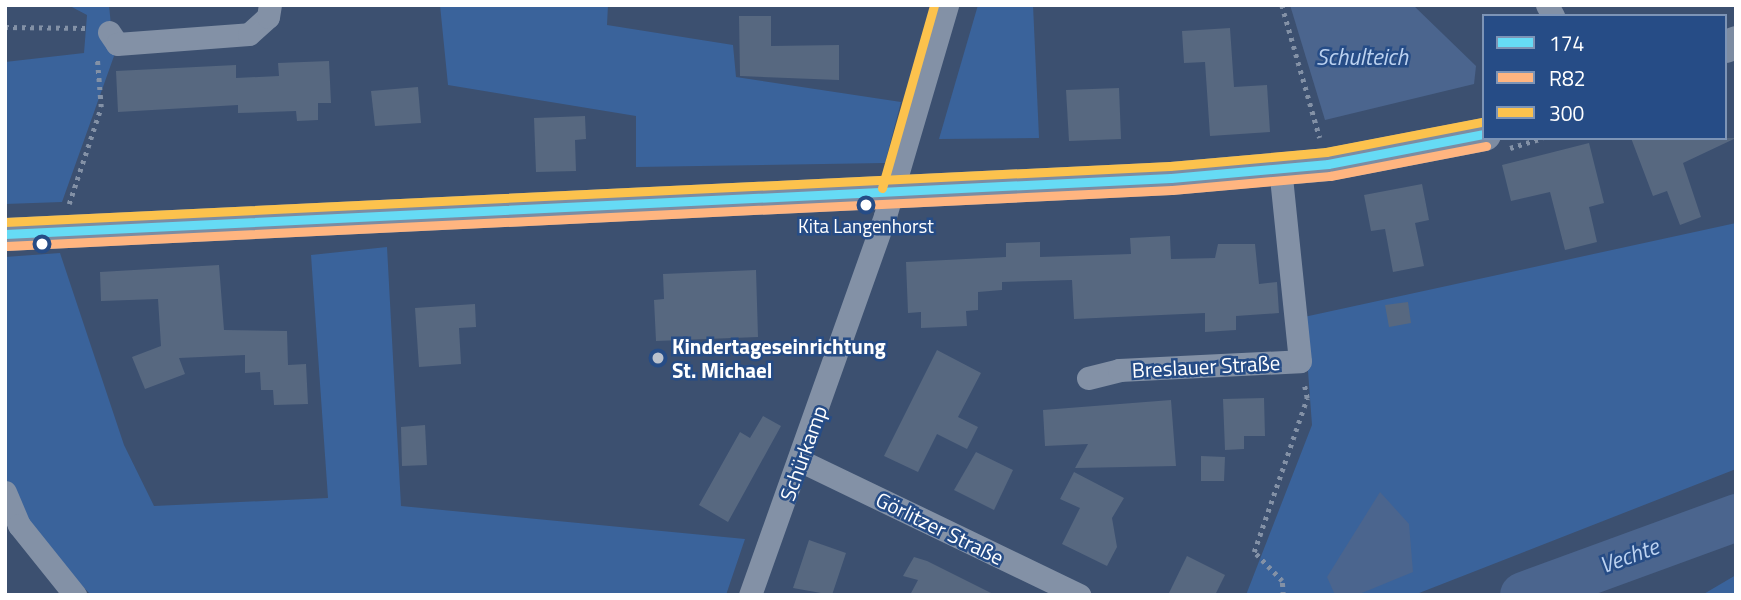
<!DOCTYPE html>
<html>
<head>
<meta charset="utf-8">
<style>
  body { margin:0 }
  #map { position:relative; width:1741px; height:600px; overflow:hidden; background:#3c5070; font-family:"Titillium Web",sans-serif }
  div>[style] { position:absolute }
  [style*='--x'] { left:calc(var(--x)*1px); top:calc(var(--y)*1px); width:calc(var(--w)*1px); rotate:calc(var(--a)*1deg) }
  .green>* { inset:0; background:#3a639b }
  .water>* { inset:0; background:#4b658e }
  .river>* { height:47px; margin:-23.5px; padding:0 23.5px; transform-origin:23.5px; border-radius:23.5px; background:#4b658e }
  .building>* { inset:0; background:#576880 }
  .path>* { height:4.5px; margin-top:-2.25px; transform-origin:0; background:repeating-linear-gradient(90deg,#8391a6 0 3.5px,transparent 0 8.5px) }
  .street>* { height:23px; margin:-11.5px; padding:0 11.5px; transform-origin:11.5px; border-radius:11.5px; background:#8391a6 }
  .secondary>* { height:33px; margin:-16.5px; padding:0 16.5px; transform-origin:16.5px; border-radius:16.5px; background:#7d8ca2 }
  .bus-1>* { height:9px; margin:-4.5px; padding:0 4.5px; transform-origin:4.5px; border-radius:4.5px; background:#66dbf5 }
  .bus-2>* { height:9px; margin:-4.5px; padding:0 4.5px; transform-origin:4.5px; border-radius:4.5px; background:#ffb580 }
  .bus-3>* { height:9px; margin:-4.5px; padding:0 4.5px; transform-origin:4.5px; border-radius:4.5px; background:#fcc24d }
  .dots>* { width:19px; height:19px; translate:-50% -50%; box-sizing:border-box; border:4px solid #264c86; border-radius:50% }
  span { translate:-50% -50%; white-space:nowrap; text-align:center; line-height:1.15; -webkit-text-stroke:5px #264c86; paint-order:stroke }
  .bus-label { font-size:19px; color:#fff }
  .poi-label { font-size:21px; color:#fff; font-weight:700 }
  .left { translate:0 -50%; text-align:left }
  .street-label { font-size:21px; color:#fff }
  .water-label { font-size:23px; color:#bcd2f0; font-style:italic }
  .frame { position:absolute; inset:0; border:7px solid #fff; pointer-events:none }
  .legend { position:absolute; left:1482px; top:14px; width:245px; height:126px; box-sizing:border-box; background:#264c86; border:2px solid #7d94b6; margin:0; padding:9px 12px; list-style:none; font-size:21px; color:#fff }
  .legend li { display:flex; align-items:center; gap:14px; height:35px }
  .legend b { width:35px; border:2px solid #7d94b6 }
</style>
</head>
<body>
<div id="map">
  <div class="green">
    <i style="clip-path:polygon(68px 5px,109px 5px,114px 56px,62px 202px,5px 204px,5px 62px,84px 53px,87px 15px)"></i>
    <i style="clip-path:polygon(440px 5px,608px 5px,607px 25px,733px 45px,736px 77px,901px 102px,885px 163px,636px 167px,636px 116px,448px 85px)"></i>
    <i style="clip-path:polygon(978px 5px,1033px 5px,1039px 138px,939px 139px)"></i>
    <i style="clip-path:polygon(1736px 223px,1736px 469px,1414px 595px,1246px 595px,1312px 425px,1304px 317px)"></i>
    <i style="clip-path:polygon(387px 247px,401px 506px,745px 539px,726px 595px,91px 595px,43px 545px,5px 520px,5px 257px,60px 253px,124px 445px,154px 506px,328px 498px,311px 255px)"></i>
    <i style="clip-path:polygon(1736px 575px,1736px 595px,1702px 595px)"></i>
  </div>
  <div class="water">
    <i style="clip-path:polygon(1290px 5px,1413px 5px,1476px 66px,1474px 84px,1325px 120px)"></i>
    <i style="clip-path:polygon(1380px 492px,1409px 524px,1413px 572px,1357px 595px,1335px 595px,1327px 577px)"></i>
  </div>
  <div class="river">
    <i style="--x:1523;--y:595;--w:227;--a:-20.1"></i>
  </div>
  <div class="building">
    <i style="clip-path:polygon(739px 16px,771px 16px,771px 46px,839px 45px,839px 80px,740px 76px)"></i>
    <i style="clip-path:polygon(1230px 28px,1234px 87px,1267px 85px,1270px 132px,1210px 136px,1205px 62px,1184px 63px,1182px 31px)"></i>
    <i style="clip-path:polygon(329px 61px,331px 103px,318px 103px,318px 120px,297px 121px,296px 111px,238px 113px,238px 105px,118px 112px,116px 71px,236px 65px,236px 78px,279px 76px,278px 63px)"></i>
    <i style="clip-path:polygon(418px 87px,421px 123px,375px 126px,371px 91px)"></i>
    <i style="clip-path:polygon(1119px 88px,1121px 139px,1069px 141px,1066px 90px)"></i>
    <i style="clip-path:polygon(585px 116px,586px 139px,575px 140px,576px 171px,536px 172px,534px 118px)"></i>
    <i style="clip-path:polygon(1631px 138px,1736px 138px,1683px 163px,1701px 217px,1680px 225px,1667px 191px,1653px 196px)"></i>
    <i style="clip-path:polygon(1589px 143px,1604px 203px,1589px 207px,1597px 242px,1565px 250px,1550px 192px,1511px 201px,1502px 165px)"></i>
    <i style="clip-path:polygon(1422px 184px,1429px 220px,1415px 223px,1424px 266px,1393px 272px,1385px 229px,1371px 231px,1364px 195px)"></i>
    <i style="clip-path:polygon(1170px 236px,1171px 259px,1215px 258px,1218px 244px,1255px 244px,1259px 284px,1277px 282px,1279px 313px,1236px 316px,1236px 330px,1205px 332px,1205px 313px,1074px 319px,1072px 280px,1002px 282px,1002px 290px,978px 292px,978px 310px,966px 311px,967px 326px,921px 328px,921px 312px,908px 313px,906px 262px,1006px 257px,1006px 243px,1040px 242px,1040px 257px,1131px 254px,1130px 238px)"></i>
    <i style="clip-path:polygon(219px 265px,224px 330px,287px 331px,288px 365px,306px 364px,308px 404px,274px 405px,273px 390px,261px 390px,260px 372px,245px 373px,245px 355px,179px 358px,185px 374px,145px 389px,132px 357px,161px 346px,158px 299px,101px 301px,100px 272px)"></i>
    <i style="clip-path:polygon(756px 270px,758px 337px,656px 341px,654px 300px,664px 299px,663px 274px)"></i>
    <i style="clip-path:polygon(1408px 302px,1411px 323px,1389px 327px,1385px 305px)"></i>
    <i style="clip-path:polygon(475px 304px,476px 327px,459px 328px,461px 364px,419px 367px,415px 308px)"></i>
    <i style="clip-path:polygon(937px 350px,981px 373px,958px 417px,978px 427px,967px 449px,937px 434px,918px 472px,884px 456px)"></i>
    <i style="clip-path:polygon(1264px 398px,1265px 436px,1244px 436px,1244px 449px,1225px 450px,1223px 399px)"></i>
    <i style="clip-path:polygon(1171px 400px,1176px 466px,1075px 468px,1088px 444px,1045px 446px,1043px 410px)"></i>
    <i style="clip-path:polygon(763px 416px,781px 426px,728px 522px,699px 505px,740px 432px,750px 438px)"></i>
    <i style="clip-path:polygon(425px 425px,427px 465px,402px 466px,401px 427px)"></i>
    <i style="clip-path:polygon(976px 452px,1013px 470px,994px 510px,954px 490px)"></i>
    <i style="clip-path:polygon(1201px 456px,1225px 457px,1224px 481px,1201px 481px)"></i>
    <i style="clip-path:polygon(1074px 472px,1124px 498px,1112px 518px,1117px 547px,1107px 566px,1062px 544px,1080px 508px,1060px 499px)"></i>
    <i style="clip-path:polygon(809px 540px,846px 553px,832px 595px,793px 588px)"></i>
    <i style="clip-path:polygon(1187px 556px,1225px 575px,1215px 595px,1168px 595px)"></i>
    <i style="clip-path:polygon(914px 557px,927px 561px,995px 595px,910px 595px,918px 580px,903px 576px)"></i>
  </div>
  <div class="path">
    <i style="--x:1282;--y:5;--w:138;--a:74.1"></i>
    <i style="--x:5;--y:27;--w:83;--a:0.7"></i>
    <i style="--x:1510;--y:148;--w:34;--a:-17"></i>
    <i style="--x:69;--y:204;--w:102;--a:-71.7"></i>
    <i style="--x:101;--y:107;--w:50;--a:-94.6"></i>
    <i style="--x:1283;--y:595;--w:14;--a:-94"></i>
    <i style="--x:1282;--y:581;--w:40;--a:-134"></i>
    <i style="--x:1254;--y:552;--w:163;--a:-71"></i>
    <i style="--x:1307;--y:398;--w:14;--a:-102"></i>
    <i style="--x:1657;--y:595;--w:13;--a:0"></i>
  </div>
  <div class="street">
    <i style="--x:1547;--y:5;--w:13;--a:61"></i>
    <i style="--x:109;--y:32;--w:14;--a:56"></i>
    <i style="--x:117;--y:44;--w:132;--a:-4.3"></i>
    <i style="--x:249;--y:34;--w:25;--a:-42"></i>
    <i style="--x:268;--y:17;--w:12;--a:-81"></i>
    <i style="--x:1088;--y:378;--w:32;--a:-14"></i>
    <i style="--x:1119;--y:370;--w:181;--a:-2.8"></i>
    <i style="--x:1300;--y:361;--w:194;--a:-95.9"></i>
    <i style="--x:801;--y:461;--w:309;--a:25.7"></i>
    <i style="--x:5;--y:492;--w:36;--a:67"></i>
    <i style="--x:19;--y:525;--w:90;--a:51.3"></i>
    <i style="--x:750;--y:595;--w:402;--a:-70.4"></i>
    <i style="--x:885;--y:216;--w:220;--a:-73.6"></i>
  </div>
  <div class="secondary">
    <i style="--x:1725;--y:46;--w:12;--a:-20"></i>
    <i style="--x:5;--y:234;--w:1167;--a:-2.75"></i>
    <i style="--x:1171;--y:178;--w:158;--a:-5.1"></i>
    <i style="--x:1328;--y:164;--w:159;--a:-10.9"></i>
  </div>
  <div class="bus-1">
    <i style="--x:5;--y:234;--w:1167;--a:-2.75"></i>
    <i style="--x:1171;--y:178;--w:158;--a:-5.1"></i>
    <i style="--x:1328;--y:164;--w:159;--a:-10.9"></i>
  </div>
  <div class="bus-2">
    <i style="--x:6;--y:246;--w:1167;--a:-2.75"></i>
    <i style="--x:1172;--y:190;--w:159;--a:-5.1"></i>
    <i style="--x:1330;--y:176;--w:159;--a:-10.9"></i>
  </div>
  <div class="bus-3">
    <i style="--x:882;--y:188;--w:190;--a:-74.1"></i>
    <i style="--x:5;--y:222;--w:1166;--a:-2.75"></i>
    <i style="--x:1170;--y:166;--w:157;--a:-5.1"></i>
    <i style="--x:1326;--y:152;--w:159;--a:-10.9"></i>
  </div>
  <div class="dots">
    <i style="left:866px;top:205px;background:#fff"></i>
    <i style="left:42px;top:244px;background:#fff"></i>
    <i style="left:658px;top:358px;background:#bbc2cd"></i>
  </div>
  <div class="bus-label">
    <span style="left:866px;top:226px">Kita Langenhorst</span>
  </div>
  <div class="poi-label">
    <span class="left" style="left:672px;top:358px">Kindertageseinrichtung<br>St. Michael</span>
  </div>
  <div class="street-label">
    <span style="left:1206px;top:366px;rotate:-3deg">Breslauer Straße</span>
    <span style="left:803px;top:453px;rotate:-70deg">Schürkamp</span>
    <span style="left:940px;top:528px;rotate:26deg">Görlitzer Straße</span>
  </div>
  <div class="water-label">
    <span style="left:1362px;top:57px">Schulteich</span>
    <span style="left:1629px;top:556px;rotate:-20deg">Vechte</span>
  </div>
  <div class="frame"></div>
  <ul class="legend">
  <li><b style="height:9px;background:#66dbf5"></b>174</li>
  <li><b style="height:9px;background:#ffb580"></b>R82</li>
  <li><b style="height:9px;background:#fcc24d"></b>300</li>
  </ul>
</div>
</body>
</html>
